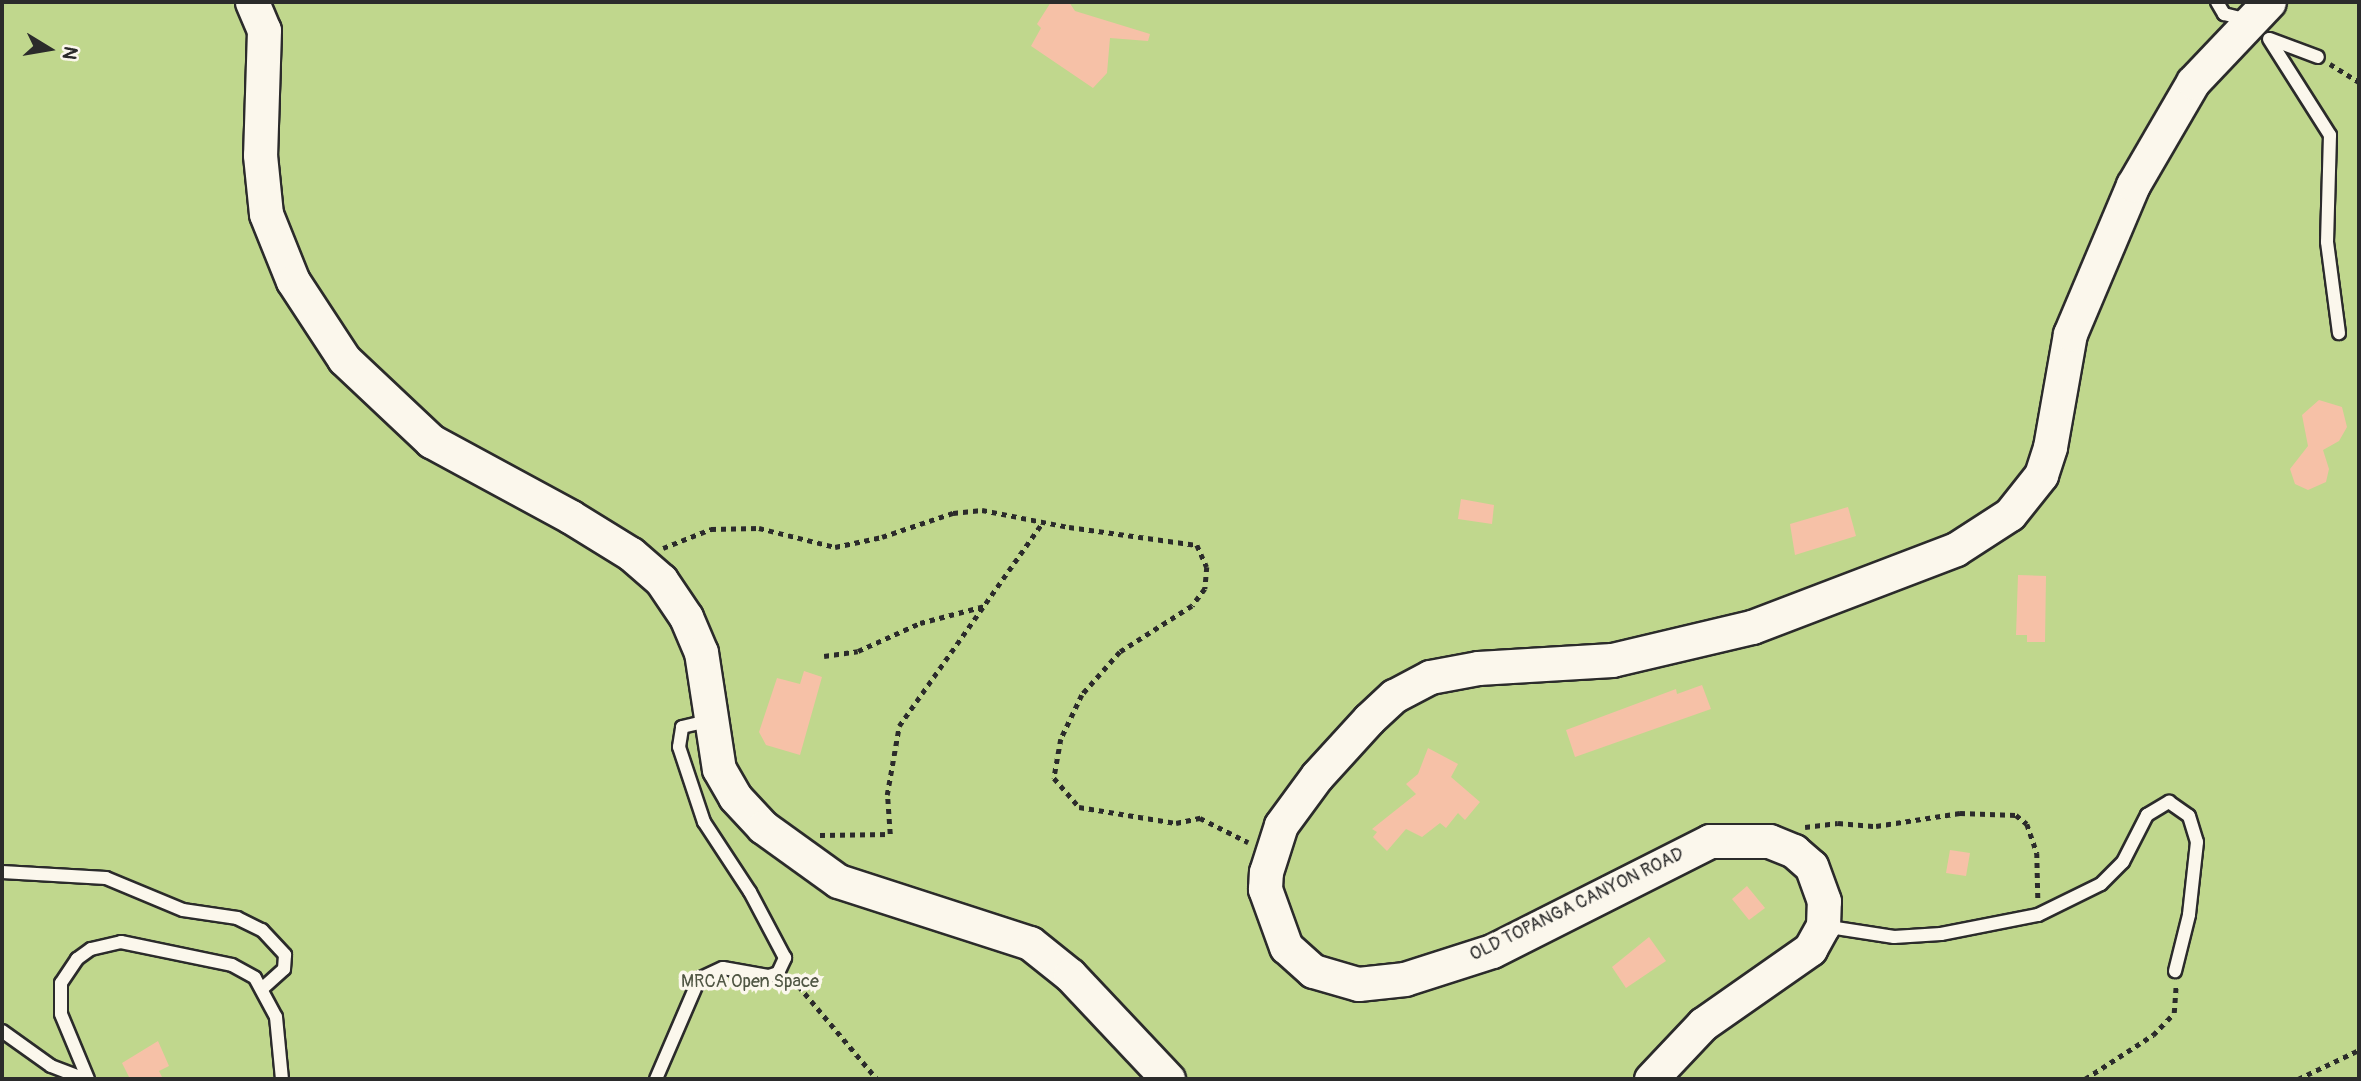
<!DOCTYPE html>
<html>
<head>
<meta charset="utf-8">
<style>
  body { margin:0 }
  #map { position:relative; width:2361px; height:1081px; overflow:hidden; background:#fae7d7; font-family:Pangolin,sans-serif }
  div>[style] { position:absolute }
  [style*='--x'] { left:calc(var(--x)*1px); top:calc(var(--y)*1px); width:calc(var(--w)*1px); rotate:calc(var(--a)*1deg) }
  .green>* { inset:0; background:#c0d78d }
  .building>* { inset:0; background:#f6c1a7 }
  .path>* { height:4.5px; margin-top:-2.25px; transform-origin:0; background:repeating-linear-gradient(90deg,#2b2b2b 0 5px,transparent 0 10px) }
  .roads { filter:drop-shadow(2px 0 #2b2b2b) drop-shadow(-2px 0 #2b2b2b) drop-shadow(0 2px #2b2b2b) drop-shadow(0 -2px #2b2b2b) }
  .service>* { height:12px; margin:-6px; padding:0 6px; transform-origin:6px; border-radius:6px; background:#fbf7ec }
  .secondary>* { height:33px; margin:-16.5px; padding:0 16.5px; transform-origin:16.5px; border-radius:16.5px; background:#fbf7ec }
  span { translate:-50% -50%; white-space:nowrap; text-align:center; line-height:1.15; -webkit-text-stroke:7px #fbf7ec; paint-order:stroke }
  .street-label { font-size:18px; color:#2b2b2b }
  .park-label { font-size:18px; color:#505644 }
  .frame { position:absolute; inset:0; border:4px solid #2b2b2b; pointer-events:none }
  .north { position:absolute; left:14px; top:14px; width:70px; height:70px; -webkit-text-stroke:5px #fbf7ec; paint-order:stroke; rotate:101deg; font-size:19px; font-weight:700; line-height:28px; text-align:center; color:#2b2b2b }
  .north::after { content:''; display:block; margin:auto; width:24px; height:32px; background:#2b2b2b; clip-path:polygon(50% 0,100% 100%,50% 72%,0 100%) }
</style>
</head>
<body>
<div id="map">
  <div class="green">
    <i style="clip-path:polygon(2px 2px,2359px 2px,2359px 1079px,2px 1079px)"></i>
  </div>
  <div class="building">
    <i style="clip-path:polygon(1051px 2px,1069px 2px,1075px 11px,1150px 34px,1148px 41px,1110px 38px,1107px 73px,1093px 88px,1031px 46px,1041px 28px,1037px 24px)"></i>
    <i style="clip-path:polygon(2319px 400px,2342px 407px,2347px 427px,2339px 441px,2323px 450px,2329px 469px,2326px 482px,2308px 490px,2295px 484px,2290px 469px,2308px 446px,2302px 415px)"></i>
    <i style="clip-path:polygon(1461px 499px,1494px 505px,1492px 524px,1458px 519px)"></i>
    <i style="clip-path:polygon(1848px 507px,1856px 536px,1795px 555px,1790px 524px)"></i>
    <i style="clip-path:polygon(2018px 575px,2046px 576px,2045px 642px,2027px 642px,2027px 635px,2016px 635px)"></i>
    <i style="clip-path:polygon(804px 671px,822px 677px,800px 755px,766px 745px,759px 732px,777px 678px,800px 684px)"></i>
    <i style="clip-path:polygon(1702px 685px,1711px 709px,1575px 757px,1566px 730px,1676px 689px,1677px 694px)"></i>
    <i style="clip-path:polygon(1428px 748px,1458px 764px,1451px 777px,1480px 802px,1465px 820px,1458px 813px,1446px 828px,1440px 823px,1422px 837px,1406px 829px,1387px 851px,1373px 837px,1377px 832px,1372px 829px,1416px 794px,1406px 784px,1418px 774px)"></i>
    <i style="clip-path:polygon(1950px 850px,1970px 853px,1966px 876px,1946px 873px)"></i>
    <i style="clip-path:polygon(1747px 886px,1765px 908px,1749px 920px,1732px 899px)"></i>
    <i style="clip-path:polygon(1649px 937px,1666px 961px,1626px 988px,1612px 967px)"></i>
    <i style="clip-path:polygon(158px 1041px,169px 1066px,159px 1071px,163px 1079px,130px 1079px,122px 1063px)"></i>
  </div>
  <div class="path">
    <i style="--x:2330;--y:64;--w:34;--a:32"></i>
    <i style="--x:663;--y:548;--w:52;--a:-21.6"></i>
    <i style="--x:711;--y:529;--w:48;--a:-1.2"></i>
    <i style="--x:759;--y:528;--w:78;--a:14"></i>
    <i style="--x:835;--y:547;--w:48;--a:-12"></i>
    <i style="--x:882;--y:537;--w:75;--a:-18.7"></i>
    <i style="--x:953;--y:513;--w:29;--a:-6"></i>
    <i style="--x:982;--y:510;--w:89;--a:11.1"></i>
    <i style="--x:1069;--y:527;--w:129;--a:8"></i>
    <i style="--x:1197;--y:545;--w:24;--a:66"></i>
    <i style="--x:1207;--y:567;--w:22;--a:95"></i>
    <i style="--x:1205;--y:589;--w:21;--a:127"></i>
    <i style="--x:1192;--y:606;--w:85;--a:147.4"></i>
    <i style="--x:1120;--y:652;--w:57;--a:131.5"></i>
    <i style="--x:1082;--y:695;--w:49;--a:115.5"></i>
    <i style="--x:1061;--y:739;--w:40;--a:100"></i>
    <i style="--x:1054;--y:778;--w:38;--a:49"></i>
    <i style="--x:1079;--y:807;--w:98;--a:9.4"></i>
    <i style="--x:1176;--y:823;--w:25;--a:-12"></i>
    <i style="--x:1200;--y:818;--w:54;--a:26.6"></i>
    <i style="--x:824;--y:656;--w:34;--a:-8"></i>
    <i style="--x:858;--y:651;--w:68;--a:-24.3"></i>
    <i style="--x:920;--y:623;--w:67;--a:-14.7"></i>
    <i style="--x:1805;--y:827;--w:33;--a:-7"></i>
    <i style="--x:1838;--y:823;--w:38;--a:5"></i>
    <i style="--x:1876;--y:826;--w:85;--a:-8.8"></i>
    <i style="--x:1960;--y:813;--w:56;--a:2"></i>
    <i style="--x:2016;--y:815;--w:14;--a:39"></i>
    <i style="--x:2027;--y:824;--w:31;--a:71"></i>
    <i style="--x:2037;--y:853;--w:45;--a:88.7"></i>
    <i style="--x:820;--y:835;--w:70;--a:-0.8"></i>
    <i style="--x:890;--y:834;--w:39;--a:-94"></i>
    <i style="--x:887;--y:795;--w:70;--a:-80.1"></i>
    <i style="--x:899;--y:726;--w:250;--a:-54.8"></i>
    <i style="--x:792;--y:978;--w:132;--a:49.9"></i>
    <i style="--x:2085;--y:1079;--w:81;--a:-32.9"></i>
    <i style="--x:2153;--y:1035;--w:30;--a:-46"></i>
    <i style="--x:2174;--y:1013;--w:27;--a:-86"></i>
    <i style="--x:2298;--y:1079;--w:68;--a:-25.4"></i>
  </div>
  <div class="roads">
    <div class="service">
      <i style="--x:2217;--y:2;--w:14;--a:60"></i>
      <i style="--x:2224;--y:14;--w:25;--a:14"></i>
      <i style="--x:2269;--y:39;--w:114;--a:57.6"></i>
      <i style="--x:2330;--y:135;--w:107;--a:91.6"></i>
      <i style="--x:2327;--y:242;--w:92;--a:82.5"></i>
      <i style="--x:2270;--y:39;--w:51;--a:20.6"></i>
      <i style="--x:2;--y:872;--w:104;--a:3.3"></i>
      <i style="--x:106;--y:878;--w:83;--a:22.6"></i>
      <i style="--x:183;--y:910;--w:55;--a:8.4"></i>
      <i style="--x:237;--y:918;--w:28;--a:26"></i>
      <i style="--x:262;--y:930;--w:34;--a:47"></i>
      <i style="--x:285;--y:955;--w:14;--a:94"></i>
      <i style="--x:284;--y:969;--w:28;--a:138"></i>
      <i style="--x:1823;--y:926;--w:72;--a:8.8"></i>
      <i style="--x:1894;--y:937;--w:47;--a:-3.7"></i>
      <i style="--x:1941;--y:934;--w:99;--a:-11.1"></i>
      <i style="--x:2038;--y:915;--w:70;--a:-26.2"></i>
      <i style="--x:2101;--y:884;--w:31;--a:-45"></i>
      <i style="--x:2123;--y:862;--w:53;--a:-62.9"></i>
      <i style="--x:2147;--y:815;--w:26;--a:-31"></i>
      <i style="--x:2169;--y:802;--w:24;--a:35"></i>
      <i style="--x:2189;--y:816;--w:27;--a:73"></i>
      <i style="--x:2197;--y:842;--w:73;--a:96.3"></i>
      <i style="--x:2189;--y:915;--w:58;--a:104"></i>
      <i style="--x:2;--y:1031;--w:60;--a:35.5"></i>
      <i style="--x:51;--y:1066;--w:36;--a:21"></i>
      <i style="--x:88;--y:1079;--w:70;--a:-112.6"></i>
      <i style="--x:61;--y:1014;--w:31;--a:-90"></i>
      <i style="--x:61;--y:983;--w:29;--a:-56"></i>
      <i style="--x:77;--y:959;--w:17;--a:-36"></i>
      <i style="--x:91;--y:949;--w:31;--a:-13"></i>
      <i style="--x:121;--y:942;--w:113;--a:11.7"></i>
      <i style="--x:232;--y:965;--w:26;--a:29"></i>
      <i style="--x:255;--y:978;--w:44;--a:61.7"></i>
      <i style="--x:276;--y:1017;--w:62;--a:84.5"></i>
      <i style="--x:656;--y:1079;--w:109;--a:-66.7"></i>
      <i style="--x:699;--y:979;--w:26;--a:-25"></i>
      <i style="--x:723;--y:968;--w:47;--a:9.9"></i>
      <i style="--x:769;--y:976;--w:9;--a:-18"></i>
      <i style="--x:778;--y:973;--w:17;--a:-65"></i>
      <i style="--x:785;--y:958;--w:75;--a:-117.9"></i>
      <i style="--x:750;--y:892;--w:84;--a:-123.3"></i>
      <i style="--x:704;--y:822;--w:79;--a:-108.4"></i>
      <i style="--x:679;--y:747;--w:20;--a:-81"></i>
      <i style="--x:682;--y:727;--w:28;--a:-13"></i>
    </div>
    <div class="secondary">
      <i style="--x:252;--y:2;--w:30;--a:67"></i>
      <i style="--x:264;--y:30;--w:125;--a:91.8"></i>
      <i style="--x:260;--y:155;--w:59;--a:84.2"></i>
      <i style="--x:266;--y:214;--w:72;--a:68.1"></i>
      <i style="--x:293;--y:281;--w:93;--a:56.8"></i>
      <i style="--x:344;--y:359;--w:120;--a:43.3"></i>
      <i style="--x:431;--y:441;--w:159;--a:28.5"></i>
      <i style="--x:571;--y:517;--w:70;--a:31.7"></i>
      <i style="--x:631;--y:554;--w:40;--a:41"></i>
      <i style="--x:661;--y:580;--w:45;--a:56"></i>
      <i style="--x:686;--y:617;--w:38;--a:67"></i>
      <i style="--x:701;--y:652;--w:118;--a:81.3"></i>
      <i style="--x:719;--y:769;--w:32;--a:60"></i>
      <i style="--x:735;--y:797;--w:41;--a:47"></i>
      <i style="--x:763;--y:827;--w:92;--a:35.8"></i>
      <i style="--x:838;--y:881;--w:202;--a:17.9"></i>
      <i style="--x:1030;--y:943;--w:51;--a:38.7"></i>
      <i style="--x:1070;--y:975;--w:143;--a:46.7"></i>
      <i style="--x:1651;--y:1079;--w:76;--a:-46.6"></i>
      <i style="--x:1703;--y:1024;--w:131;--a:-35"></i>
      <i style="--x:1810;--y:949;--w:26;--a:-61"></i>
      <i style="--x:1823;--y:926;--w:25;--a:-88"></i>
      <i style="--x:1824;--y:901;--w:37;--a:-110"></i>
      <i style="--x:1811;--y:866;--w:23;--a:-139"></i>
      <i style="--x:1794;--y:851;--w:27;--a:-158"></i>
      <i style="--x:1769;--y:841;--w:59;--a:180"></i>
      <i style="--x:1710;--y:841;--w:244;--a:153.2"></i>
      <i style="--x:1492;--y:951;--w:91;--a:162.2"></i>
      <i style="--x:1405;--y:979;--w:47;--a:173.9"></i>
      <i style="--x:1358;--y:984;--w:47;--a:-163.9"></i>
      <i style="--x:1313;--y:971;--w:36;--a:-138"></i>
      <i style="--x:1286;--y:947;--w:62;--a:-109.9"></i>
      <i style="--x:1265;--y:889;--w:17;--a:-87"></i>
      <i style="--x:1266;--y:872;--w:49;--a:-72.3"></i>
      <i style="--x:1281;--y:825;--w:61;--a:-53.7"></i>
      <i style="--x:1317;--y:776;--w:77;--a:-47.6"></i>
      <i style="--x:1369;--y:719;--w:34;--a:-43"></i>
      <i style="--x:1394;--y:696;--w:41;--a:-27.8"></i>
      <i style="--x:1430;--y:677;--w:49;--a:-10.6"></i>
      <i style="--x:1478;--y:668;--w:134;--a:-3.4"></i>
      <i style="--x:1612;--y:660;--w:144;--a:-13.3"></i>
      <i style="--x:1752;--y:627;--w:218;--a:-20.9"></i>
      <i style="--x:1956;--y:549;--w:64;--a:-32.9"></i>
      <i style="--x:2010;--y:514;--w:50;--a:-51.5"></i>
      <i style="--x:2041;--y:475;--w:29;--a:-72"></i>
      <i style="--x:2050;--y:447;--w:115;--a:-80"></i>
      <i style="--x:2070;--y:334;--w:162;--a:-67.1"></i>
      <i style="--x:2133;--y:185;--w:119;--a:-59.8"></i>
      <i style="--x:2193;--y:82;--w:110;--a:-46.5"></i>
    </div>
  </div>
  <div class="street-label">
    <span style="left:1577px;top:905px;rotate:-26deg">OLD TOPANGA CANYON ROAD</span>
  </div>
  <div class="park-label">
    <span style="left:750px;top:982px">MRCA Open Space</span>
  </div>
  <div class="frame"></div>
  <div class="north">N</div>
</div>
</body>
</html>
